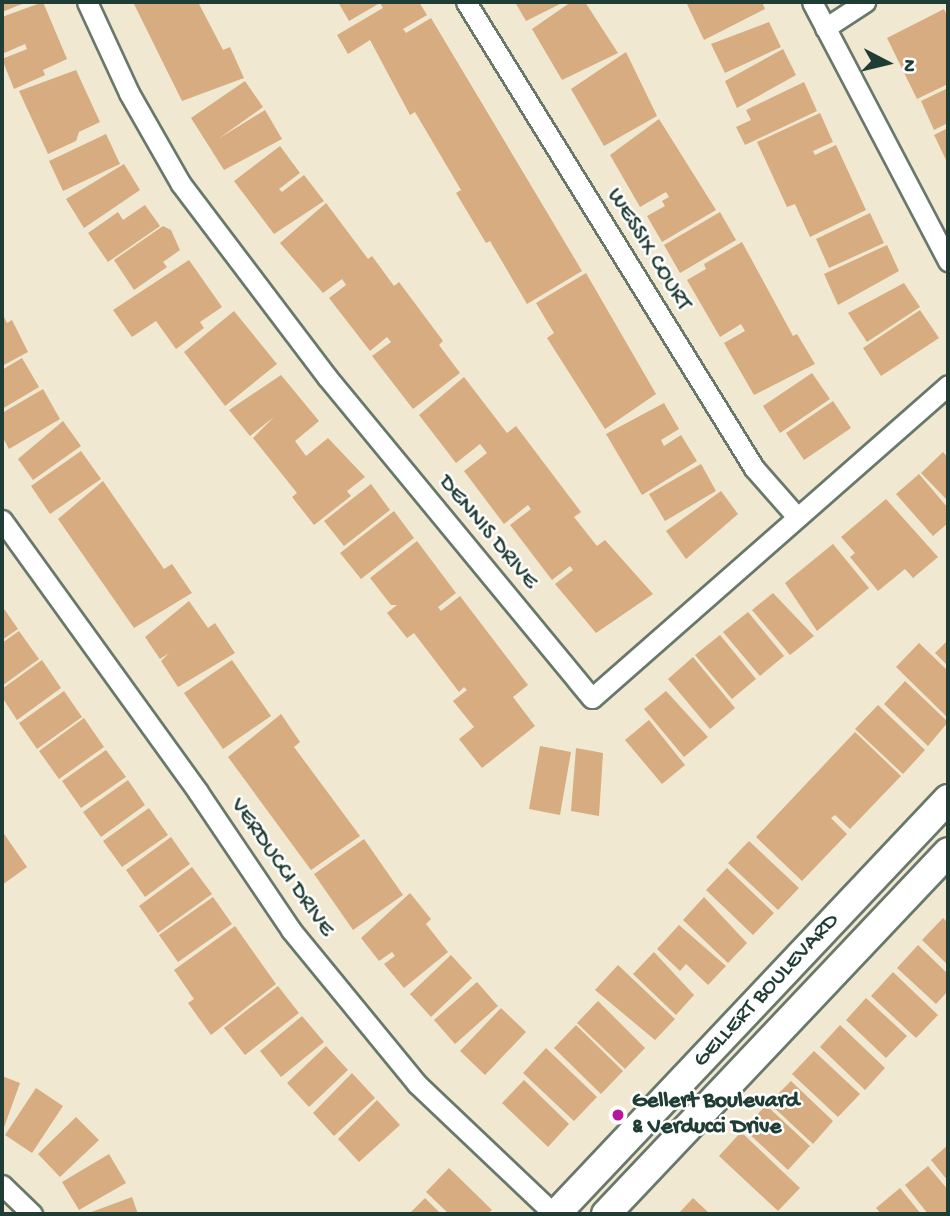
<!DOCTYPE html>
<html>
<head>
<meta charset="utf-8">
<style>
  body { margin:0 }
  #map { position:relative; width:950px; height:1216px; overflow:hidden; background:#f1e8d1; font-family:"Gochi Hand",sans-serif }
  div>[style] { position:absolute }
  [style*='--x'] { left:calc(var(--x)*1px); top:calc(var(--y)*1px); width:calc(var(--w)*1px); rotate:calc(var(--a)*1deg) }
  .building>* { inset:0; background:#d6ac80 }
  .roads { filter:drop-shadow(2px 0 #68796b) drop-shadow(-2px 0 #68796b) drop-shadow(0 2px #68796b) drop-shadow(0 -2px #68796b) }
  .minor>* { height:19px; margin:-9.5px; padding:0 9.5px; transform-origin:9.5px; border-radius:9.5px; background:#fff }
  .secondary>* { height:28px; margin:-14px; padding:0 14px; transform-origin:14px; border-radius:14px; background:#fff }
  .dots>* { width:19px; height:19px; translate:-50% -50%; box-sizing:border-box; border:4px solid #fff; border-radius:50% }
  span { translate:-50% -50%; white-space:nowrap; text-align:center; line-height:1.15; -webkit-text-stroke:5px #fff; paint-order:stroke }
  .street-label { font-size:23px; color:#1f3d34 }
  .poi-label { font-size:23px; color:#1f3d34; font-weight:700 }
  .left { translate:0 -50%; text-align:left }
  .frame { position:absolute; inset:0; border:4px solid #1f3d34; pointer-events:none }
  .north { position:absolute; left:852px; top:28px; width:70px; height:70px; -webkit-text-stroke:5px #fff; paint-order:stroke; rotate:97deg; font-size:19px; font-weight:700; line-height:28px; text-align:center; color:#1f3d34 }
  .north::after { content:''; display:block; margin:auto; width:24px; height:32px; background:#1f3d34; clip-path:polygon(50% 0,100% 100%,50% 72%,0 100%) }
</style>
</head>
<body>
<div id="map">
  <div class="building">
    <i style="clip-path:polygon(2px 2px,27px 2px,2px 12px)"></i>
    <i style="clip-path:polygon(43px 2px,67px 59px,43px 70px,45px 75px,14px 89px,2px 59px,27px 49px,25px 44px,2px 54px,2px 17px)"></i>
    <i style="clip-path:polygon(133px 2px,198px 2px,223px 50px,230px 47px,244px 78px,182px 101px)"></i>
    <i style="clip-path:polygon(338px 2px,419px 2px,427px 15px,403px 29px,406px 33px,431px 18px,582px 271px,527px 304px,490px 241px,486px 243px,456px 193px,461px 190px,415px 112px,410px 115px,370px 40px,348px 54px,337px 35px,383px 8px,380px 3px,349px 21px)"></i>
    <i style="clip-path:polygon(515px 2px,564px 2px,526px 21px)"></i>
    <i style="clip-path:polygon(571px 2px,585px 2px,618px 53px,562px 80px,532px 29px)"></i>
    <i style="clip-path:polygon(686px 2px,762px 2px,765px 9px,704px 40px)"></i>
    <i style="clip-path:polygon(944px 9px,948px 18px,948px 84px,917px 99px,887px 38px)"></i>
    <i style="clip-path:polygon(769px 22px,781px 47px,725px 73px,711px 44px)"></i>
    <i style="clip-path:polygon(783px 49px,796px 75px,737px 108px,725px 81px)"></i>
    <i style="clip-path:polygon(626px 52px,657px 116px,604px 146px,571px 89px)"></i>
    <i style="clip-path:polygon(76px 70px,100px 122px,79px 132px,76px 141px,48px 154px,19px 91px)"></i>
    <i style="clip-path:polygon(245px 81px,263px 107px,218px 139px,265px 110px,282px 139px,224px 170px,191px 118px)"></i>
    <i style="clip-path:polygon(804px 82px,817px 111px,745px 145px,736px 127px,751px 120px,746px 110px)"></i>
    <i style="clip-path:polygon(948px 88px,948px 123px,934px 130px,921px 101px)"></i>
    <i style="clip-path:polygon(820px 113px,833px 142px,813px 151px,815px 155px,836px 145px,866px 210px,810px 237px,795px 204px,787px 207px,757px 142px)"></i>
    <i style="clip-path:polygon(659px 119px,716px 210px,662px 242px,647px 216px,665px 206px,662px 201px,669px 197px,666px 192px,640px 207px,610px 155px)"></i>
    <i style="clip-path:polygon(948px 128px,948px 164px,934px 135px)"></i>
    <i style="clip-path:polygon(106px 134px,120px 164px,63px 191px,49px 161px)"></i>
    <i style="clip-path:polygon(280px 146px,300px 173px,279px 189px,282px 192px,304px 175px,324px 201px,274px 234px,234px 181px)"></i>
    <i style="clip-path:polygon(124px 164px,140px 190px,84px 228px,66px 199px)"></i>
    <i style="clip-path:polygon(326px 203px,368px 259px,372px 256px,394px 286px,399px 282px,443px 341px,439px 345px,460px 373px,413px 409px,372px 356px,391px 342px,387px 337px,370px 351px,329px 298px,346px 285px,342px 279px,323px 293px,280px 243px)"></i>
    <i style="clip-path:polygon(145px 205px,160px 226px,108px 262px,88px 233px,118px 212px,123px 220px)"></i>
    <i style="clip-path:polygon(720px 212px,736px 240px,680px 273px,664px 245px)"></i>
    <i style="clip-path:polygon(870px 213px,884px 243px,829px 268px,816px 239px)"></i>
    <i style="clip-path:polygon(163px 226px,171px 230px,180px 250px,163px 262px,167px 267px,134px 290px,114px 260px)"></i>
    <i style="clip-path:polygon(742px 242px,793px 336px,797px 334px,815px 364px,754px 395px,724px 343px,745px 331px,741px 324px,720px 337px,687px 280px,706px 269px,704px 264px)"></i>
    <i style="clip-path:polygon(887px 245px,899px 271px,838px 305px,824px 274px)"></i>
    <i style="clip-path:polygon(189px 260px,222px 307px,200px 322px,204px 328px,176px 349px,156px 321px,132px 337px,113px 310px)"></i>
    <i style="clip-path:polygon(586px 273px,656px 394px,605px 429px,547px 338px,554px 333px,536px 303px)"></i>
    <i style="clip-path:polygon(904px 283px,920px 307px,867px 342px,848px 313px)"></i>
    <i style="clip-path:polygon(920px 310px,939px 338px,881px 376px,863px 348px)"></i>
    <i style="clip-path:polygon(234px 311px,277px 364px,225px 406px,184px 352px)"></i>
    <i style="clip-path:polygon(2px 313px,7px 323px,12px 320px,28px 352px,2px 366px)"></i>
    <i style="clip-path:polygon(22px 358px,39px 387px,2px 409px,2px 370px)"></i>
    <i style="clip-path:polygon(812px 373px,830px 399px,780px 433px,763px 406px)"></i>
    <i style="clip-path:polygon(281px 375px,319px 421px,295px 441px,306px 456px,328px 438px,365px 477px,347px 491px,351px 496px,314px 525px,292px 497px,297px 493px,253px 438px,274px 417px,250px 436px,229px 410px)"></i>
    <i style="clip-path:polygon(464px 377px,507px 433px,516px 426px,581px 512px,574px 517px,597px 546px,605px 540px,653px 594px,596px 633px,555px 584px,573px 570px,570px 566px,552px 580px,510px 525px,531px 509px,528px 505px,504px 524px,464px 471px,487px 453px,480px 444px,456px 463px,419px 415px)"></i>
    <i style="clip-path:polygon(43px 389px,60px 419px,9px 449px,2px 436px,2px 413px)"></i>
    <i style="clip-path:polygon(833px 401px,851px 428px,804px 460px,786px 433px)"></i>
    <i style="clip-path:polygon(664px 403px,679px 429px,661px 440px,664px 446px,681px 435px,697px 461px,642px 495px,606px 434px)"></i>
    <i style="clip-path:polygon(63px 421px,81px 446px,33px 480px,18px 459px)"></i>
    <i style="clip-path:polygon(81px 451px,101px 479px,50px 514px,31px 486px)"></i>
    <i style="clip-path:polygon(943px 452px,948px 458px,948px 501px,921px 473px)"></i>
    <i style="clip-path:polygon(701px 464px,716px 491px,665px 521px,649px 494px)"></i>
    <i style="clip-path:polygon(919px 474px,948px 508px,948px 523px,933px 536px,896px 494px)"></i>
    <i style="clip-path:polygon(103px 481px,164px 569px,172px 564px,192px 593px,134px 628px,58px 519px)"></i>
    <i style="clip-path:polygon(371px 484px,390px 510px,344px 546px,324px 521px)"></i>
    <i style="clip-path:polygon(721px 491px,738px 514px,686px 559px,666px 531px)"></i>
    <i style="clip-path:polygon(886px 499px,938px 557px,913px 578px,905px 569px,878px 591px,850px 557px,855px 553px,841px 537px)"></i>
    <i style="clip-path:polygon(394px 511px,414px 538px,361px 579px,340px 553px)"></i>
    <i style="clip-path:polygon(417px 541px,456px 593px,438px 607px,441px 611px,460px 596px,528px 685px,513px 697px,535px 726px,482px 768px,459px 739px,474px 727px,453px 701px,467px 690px,464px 687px,459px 692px,414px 633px,407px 638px,387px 613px,397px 605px,391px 605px,370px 578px)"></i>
    <i style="clip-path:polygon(833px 544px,869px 588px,817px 631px,785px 583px)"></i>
    <i style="clip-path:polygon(773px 593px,814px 636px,790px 655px,752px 610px)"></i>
    <i style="clip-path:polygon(189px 601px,208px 628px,215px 623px,235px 653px,178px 687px,161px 661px,169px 653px,160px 659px,145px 637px)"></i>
    <i style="clip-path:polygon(2px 606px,18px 629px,2px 640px)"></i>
    <i style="clip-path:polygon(748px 612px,784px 656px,760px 676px,723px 632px)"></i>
    <i style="clip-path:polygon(19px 631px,39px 659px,2px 686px,2px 643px)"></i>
    <i style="clip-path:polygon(720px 635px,756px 679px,732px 699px,695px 655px)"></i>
    <i style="clip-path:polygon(948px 640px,948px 666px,935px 653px)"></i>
    <i style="clip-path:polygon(919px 643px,948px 671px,948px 718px,896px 667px)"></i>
    <i style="clip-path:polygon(693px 657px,735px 708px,710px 729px,668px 679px)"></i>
    <i style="clip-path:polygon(42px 660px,61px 688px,17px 720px,2px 697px,2px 689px)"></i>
    <i style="clip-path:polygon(232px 660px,271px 716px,223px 749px,184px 693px)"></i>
    <i style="clip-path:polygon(905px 681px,948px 722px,928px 746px,884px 704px)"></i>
    <i style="clip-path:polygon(64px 691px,82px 717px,37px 749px,19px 723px)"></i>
    <i style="clip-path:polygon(666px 691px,708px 737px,684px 757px,644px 709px)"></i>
    <i style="clip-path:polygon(878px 705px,925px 750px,903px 774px,855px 729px)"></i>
    <i style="clip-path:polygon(281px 714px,300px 742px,294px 747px,360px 836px,311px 870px,228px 757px)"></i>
    <i style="clip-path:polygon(84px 718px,104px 747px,59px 779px,39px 751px)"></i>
    <i style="clip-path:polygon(649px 720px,685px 765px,662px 784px,625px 740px)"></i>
    <i style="clip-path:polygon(855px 732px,901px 776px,850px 829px,835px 815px,831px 818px,847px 834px,802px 881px,756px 837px)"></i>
    <i style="clip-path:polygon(540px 746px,571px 752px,560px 815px,529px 809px)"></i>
    <i style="clip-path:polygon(576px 748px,603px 753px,599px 816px,571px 811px)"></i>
    <i style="clip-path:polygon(106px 750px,126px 777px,81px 808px,62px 781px)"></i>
    <i style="clip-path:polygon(128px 780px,145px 805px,101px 837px,83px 812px)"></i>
    <i style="clip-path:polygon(149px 808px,168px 835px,122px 867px,103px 841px)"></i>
    <i style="clip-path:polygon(2px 831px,27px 867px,2px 885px)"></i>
    <i style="clip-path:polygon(171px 837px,190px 864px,145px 897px,126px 870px)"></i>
    <i style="clip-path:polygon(364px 839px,403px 895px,353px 930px,314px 874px)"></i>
    <i style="clip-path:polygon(749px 841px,799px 888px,778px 910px,728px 863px)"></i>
    <i style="clip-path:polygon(192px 867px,212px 894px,158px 933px,139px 906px)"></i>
    <i style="clip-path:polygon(727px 868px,774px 913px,753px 935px,706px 890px)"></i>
    <i style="clip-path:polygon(410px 893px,431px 919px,426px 924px,448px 952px,404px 988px,384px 964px,395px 956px,392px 952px,379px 961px,361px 938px)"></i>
    <i style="clip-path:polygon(213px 897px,232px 924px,178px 962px,159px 935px)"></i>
    <i style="clip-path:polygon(704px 897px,747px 943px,728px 963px,683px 920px)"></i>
    <i style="clip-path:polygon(943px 918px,948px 923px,948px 965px,922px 940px)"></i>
    <i style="clip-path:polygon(679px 925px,726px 966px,708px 985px,686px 964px,680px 971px,657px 949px)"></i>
    <i style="clip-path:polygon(235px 926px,276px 984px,211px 1035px,188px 1003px,194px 999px,174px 970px)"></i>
    <i style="clip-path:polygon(918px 945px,948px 974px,948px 991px,936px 1004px,897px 968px)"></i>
    <i style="clip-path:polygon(654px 952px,694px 995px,676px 1015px,633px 974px)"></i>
    <i style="clip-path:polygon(451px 955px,472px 978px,431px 1017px,410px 994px)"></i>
    <i style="clip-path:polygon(618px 965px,675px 1019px,655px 1040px,595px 990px)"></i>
    <i style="clip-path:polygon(893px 972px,938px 1015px,916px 1038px,871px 996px)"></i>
    <i style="clip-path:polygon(477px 982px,498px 1006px,455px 1044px,434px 1020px)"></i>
    <i style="clip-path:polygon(278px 986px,299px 1013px,245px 1055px,224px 1028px)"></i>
    <i style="clip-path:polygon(866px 998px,907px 1036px,886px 1058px,846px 1020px)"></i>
    <i style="clip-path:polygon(598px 1001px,645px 1048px,625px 1069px,577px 1023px)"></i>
    <i style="clip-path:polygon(501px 1008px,526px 1032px,485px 1075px,460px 1051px)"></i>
    <i style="clip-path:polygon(302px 1016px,324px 1042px,281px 1077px,260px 1051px)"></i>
    <i style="clip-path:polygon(576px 1025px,623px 1071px,601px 1094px,554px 1048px)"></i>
    <i style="clip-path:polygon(840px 1025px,885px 1068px,865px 1090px,820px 1047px)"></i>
    <i style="clip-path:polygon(326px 1046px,348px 1070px,309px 1107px,287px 1083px)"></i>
    <i style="clip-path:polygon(546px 1048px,597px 1097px,574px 1121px,523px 1073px)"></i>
    <i style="clip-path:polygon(814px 1051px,860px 1094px,838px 1117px,792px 1074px)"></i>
    <i style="clip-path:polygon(352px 1073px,375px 1098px,334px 1136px,313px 1113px)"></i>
    <i style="clip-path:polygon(2px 1076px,20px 1083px,2px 1133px)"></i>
    <i style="clip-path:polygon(524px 1080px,569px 1124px,548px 1147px,502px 1103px)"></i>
    <i style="clip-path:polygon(791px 1081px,833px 1121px,813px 1144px,769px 1103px)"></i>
    <i style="clip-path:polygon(36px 1088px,63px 1106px,32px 1153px,5px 1135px)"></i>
    <i style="clip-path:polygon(377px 1100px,400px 1125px,359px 1162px,338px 1139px)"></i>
    <i style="clip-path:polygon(766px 1105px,810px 1146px,788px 1170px,744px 1129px)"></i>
    <i style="clip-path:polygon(76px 1117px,99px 1140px,60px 1177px,38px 1154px)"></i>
    <i style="clip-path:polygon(741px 1132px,800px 1188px,778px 1211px,719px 1156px)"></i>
    <i style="clip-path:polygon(948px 1145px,948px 1181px,931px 1160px)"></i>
    <i style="clip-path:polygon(109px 1154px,126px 1183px,79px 1210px,62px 1182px)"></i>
    <i style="clip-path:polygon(928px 1166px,948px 1190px,948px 1214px,928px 1214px,905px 1185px)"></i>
    <i style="clip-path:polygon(449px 1168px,492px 1210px,487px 1214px,449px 1214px,426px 1192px)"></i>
    <i style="clip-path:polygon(900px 1188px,921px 1214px,881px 1214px,876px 1208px)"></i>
    <i style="clip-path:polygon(132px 1197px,138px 1214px,86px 1214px)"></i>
    <i style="clip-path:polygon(425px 1198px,441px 1214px,409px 1214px)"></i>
    <i style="clip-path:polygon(693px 1198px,710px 1214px,678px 1214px)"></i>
  </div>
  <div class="roads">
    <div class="minor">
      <i style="--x:87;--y:2;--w:100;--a:65.2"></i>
      <i style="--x:129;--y:93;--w:105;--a:60.3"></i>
      <i style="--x:181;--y:184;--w:242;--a:52.9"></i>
      <i style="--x:327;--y:377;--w:416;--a:50.5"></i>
      <i style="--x:592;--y:698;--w:474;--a:-41.3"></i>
      <i style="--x:466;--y:2;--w:548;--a:58.28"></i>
      <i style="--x:754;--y:468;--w:65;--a:48.7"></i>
      <i style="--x:812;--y:2;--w:293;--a:62.3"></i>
      <i style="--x:825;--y:28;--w:48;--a:-33"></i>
      <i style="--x:2;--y:520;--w:335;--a:54.2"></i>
      <i style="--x:198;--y:792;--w:166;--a:56"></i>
      <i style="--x:291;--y:930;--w:199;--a:50.7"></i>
      <i style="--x:417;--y:1084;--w:189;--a:43.5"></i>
      <i style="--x:2;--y:1185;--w:42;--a:44"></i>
    </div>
    <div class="secondary">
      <i style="--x:556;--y:1214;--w:571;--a:-46.63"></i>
      <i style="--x:606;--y:1214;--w:498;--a:-46.6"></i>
    </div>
  </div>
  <div class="dots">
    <i style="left:618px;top:1115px;background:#b5179e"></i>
  </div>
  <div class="street-label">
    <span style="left:648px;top:250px;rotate:58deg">WESSIX COURT</span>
    <span style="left:487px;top:533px;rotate:50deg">DENNIS DRIVE</span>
    <span style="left:281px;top:868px;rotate:55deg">VERDUCCI DRIVE</span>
    <span style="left:767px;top:991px;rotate:-47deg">GELLERT BOULEVARD</span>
  </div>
  <div class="poi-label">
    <span class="left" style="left:632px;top:1115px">Gellert Boulevard<br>&amp; Verducci Drive</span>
  </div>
  <div class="frame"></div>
  <div class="north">N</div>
</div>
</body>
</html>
